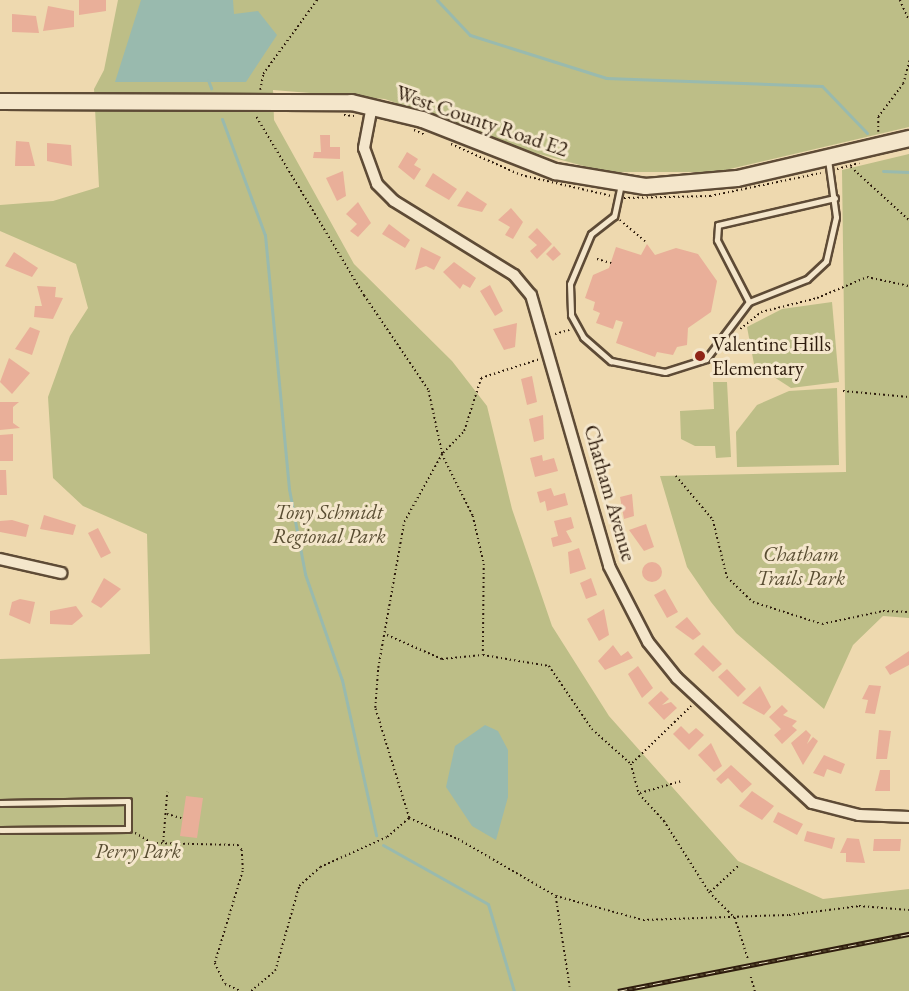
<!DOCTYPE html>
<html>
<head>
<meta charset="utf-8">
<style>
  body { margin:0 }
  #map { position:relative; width:909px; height:991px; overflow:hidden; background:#eed9af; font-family:"EB Garamond",serif }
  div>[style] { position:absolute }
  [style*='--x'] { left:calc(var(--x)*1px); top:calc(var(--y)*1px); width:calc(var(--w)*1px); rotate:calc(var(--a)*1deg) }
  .green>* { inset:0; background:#bdbe87 }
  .water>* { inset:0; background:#99baae }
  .stream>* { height:3px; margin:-1.5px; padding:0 1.5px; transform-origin:1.5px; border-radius:1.5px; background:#99baae }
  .building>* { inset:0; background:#e9af99 }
  .round { border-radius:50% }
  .path>* { height:1.5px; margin-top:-0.75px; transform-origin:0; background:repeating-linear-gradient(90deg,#2e1c0d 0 1.5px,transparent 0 4.5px) }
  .roads { filter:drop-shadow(2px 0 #5e4b36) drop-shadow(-2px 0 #5e4b36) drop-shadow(0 2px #5e4b36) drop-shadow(0 -2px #5e4b36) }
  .lane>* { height:5px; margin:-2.5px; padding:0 2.5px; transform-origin:2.5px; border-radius:2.5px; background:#f4e6cb }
  .street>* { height:10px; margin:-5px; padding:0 5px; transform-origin:5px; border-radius:5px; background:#f4e6cb }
  .secondary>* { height:15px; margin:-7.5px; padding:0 7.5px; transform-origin:7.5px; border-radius:7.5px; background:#f4e6cb }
  .rail>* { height:5px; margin-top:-2.5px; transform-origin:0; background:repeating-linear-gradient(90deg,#f4e6cb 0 9px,#2e1c0d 0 18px); box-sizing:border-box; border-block:2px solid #2e1c0d }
  .dots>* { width:16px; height:16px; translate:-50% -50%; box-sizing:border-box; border:3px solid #f4e6cb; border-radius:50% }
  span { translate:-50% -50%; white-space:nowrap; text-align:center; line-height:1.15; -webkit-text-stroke:6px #f4e6cb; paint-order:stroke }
  .street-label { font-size:21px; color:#2e1c0d }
  .poi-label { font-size:21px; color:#2e1c0d }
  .left { translate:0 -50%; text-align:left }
  .park-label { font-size:21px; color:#594d32; font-style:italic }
</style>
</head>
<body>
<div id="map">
  <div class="green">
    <i style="clip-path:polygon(118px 0,909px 0,909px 127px,717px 172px,606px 172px,528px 151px,385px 99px,273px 90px,274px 120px,354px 264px,452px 361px,487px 406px,512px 509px,552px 626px,609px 716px,738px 861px,823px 899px,909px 889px,909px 991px,0 991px,0 659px,150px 654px,147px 534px,83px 506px,53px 478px,48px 397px,70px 336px,88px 308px,76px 264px,0 231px,0 205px,53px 201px,99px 187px,94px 89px,104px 70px)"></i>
    <i style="clip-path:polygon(909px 154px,909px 618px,883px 616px,853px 645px,824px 709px,736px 633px,711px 602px,687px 567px,660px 476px,846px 472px,842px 170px)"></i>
    <i style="clip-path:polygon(832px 302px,839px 382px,791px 388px,754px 364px,747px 327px,782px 309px)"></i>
    <i style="clip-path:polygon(713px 382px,727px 382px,731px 457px,716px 458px,715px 446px,695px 446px,681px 439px,680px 411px,714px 409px)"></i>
    <i style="clip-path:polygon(837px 388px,839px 465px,737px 467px,736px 432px,757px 405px,789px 391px)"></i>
  </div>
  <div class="water">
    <i style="clip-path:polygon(141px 0,233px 0,234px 14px,258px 11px,277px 35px,246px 82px,115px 82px)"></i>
    <i style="clip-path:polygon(485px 725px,498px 731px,508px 750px,508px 797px,496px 840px,472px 826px,446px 787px,455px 746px)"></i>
  </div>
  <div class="stream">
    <i style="--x:437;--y:0;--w:48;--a:46.7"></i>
    <i style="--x:470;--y:35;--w:143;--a:17.5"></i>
    <i style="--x:606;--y:78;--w:216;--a:2.1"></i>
    <i style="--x:822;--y:86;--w:65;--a:46.2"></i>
    <i style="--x:208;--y:80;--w:9;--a:69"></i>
    <i style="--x:222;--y:119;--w:124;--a:69.7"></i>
    <i style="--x:265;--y:235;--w:255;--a:84.6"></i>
    <i style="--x:289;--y:489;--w:86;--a:79.3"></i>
    <i style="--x:305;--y:574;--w:112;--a:70.8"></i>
    <i style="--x:342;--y:680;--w:159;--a:77.6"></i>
    <i style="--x:883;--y:171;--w:26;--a:2"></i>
    <i style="--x:383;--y:845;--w:120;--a:29.3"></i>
    <i style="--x:488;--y:904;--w:91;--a:73.4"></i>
  </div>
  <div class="building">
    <i style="clip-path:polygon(79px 0,106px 0,106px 11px,79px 15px)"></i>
    <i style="clip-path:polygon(48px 6px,74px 11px,74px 27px,43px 31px)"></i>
    <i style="clip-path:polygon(12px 14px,36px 16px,39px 33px,12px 32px)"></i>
    <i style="clip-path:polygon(320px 135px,330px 135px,330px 147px,340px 147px,340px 159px,313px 158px,314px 152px,321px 152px)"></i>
    <i style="clip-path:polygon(16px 141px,29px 142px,35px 166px,15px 166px)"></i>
    <i style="clip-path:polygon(47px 143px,71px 145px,72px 166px,47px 161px)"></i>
    <i style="clip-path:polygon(407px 152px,418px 159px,414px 165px,421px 169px,414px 180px,398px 167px)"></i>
    <i style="clip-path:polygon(343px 171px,346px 196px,337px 201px,326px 178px)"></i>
    <i style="clip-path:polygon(433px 173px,457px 189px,449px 200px,425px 186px)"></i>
    <i style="clip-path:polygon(467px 191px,487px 204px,482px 212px,457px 206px)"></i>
    <i style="clip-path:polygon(358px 202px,371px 223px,358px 237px,350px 231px,357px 224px,346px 214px)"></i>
    <i style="clip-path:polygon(511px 208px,523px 222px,513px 239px,505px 235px,510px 227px,498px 220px)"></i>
    <i style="clip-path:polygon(389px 224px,410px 240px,405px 248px,382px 234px)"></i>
    <i style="clip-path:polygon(537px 228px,552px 244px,537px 259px,530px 251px,537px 245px,528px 237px)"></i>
    <i style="clip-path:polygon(647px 244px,655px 255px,676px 248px,698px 254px,717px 281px,711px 312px,688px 328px,687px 345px,677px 347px,673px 355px,657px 352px,655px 357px,616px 343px,623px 322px,616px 320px,613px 329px,596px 323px,600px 313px,593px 310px,595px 302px,585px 298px,593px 275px,609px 268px,616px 247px,641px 255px)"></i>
    <i style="clip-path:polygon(554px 246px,561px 254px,553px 261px,546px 254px)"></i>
    <i style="clip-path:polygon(421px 247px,441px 257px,434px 270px,426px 266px,415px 270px)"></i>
    <i style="clip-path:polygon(14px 252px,38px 268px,32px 277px,5px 266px)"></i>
    <i style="clip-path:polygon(454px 262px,476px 278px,470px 288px,463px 284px,460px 289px,443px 272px)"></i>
    <i style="clip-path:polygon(490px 285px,503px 311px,495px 316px,480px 291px)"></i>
    <i style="clip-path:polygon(37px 286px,56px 287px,55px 297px,63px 298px,53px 319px,34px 317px,35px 306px,42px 306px)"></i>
    <i style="clip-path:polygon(517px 323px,515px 347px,504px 350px,493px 329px)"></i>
    <i style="clip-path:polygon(30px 327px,40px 331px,32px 355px,15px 349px)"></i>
    <i style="clip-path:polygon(9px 358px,30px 373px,12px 394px,0 382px)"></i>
    <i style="clip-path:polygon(532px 376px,537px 402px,527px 405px,521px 379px)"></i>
    <i style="clip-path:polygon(0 402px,19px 402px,13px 407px,13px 423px,20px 428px,0 430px)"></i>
    <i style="clip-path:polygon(543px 415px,544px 439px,534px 442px,529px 419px)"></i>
    <i style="clip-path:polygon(13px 434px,13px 461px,0 461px,0 435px)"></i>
    <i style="clip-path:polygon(542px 455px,543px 461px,554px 458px,558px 471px,535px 477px,530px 458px)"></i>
    <i style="clip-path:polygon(0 470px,6px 470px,7px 495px,0 495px)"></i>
    <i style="clip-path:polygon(551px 488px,554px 496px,565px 493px,568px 505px,547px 511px,545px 501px,540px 503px,537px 492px)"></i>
    <i style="clip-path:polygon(632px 494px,634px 516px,624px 519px,620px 497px)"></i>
    <i style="clip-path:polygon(44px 515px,76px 525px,73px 535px,40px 529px)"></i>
    <i style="clip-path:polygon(571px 517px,574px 528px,566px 531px,572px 542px,553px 547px,551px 538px,558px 536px,554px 521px)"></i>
    <i style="clip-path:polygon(12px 520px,29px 525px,26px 537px,0 532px,0 521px)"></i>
    <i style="clip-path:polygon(646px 524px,654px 547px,644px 551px,629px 530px)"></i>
    <i style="clip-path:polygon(98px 528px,111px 553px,101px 558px,88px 533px)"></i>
    <i style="clip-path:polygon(579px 548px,586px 569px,570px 574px,568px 552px)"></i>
    <i class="round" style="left:642px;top:562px;width:20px;height:20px"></i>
    <i style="clip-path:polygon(104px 578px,121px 589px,101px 608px,91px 602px)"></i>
    <i style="clip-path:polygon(591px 578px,597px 595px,586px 599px,580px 583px)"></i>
    <i style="clip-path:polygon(665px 589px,678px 612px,667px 618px,654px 595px)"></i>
    <i style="clip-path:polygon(20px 599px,35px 602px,30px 624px,9px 615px,12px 602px)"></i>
    <i style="clip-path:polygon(76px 606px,83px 616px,72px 625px,50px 624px,50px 611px)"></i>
    <i style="clip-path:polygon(604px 609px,609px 635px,599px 641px,587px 619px)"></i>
    <i style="clip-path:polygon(687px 617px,701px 634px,693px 640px,675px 627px)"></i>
    <i style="clip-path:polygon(613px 645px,621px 656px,628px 651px,633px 658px,605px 670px,598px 661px)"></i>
    <i style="clip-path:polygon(703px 645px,722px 664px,713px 672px,694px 654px)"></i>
    <i style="clip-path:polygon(909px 651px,909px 665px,890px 675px,885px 667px)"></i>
    <i style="clip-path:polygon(638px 666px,653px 688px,642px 698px,628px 674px)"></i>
    <i style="clip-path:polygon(727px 669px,746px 689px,738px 697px,718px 677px)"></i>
    <i style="clip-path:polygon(869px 685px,881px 686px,875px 714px,865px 713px,868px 700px,862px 699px)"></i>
    <i style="clip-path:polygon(760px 686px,771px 707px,764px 715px,742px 703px)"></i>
    <i style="clip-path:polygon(661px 691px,669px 699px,662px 705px,671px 702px,677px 708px,664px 720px,648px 703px)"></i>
    <i style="clip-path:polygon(782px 705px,788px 711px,783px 715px,797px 721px,792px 726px,797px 730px,782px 744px,774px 735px,781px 729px,769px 717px)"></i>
    <i style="clip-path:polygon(681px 726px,689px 734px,696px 728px,704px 735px,689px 750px,673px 734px)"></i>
    <i style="clip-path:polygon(806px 730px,811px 735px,807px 744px,813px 737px,818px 741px,803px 765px,791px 743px)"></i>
    <i style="clip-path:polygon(879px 730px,891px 731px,887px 759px,876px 759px)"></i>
    <i style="clip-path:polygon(711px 743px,722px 766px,714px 772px,698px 755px)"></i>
    <i style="clip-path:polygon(824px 755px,845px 764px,841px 774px,827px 769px,824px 777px,813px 773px)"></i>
    <i style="clip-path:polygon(731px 765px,752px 784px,742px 793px,728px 778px,721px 784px,716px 779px)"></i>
    <i style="clip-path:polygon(880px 770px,890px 770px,890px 791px,875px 791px)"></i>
    <i style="clip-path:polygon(752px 791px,774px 806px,762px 820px,739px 806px)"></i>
    <i style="clip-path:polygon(186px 796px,203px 798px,197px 838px,180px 836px)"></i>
    <i style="clip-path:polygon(778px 812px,803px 824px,797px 835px,773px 822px)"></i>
    <i style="clip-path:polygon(807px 831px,835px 838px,832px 849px,804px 841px)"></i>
    <i style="clip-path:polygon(847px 838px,859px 839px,865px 863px,846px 862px,846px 853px,840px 853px)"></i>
    <i style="clip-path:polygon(874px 839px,901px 839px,900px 851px,873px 851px)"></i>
  </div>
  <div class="path">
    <i style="--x:900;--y:0;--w:22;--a:66"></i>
    <i style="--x:260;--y:90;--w:16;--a:-79"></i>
    <i style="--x:263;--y:74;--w:92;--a:-53.9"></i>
    <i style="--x:344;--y:115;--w:10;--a:6"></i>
    <i style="--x:414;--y:130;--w:13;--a:23"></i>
    <i style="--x:878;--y:132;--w:15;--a:-90"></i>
    <i style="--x:878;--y:117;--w:41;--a:-52.9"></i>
    <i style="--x:903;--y:84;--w:24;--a:-75"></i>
    <i style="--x:451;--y:144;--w:77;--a:23.9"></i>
    <i style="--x:521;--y:175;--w:92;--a:13.1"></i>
    <i style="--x:851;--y:167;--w:79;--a:42.4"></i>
    <i style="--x:837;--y:169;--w:23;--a:-15"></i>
    <i style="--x:624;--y:198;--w:86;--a:-1.3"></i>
    <i style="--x:710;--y:196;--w:113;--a:-11.7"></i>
    <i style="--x:620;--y:220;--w:33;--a:40"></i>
    <i style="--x:597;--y:259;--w:15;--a:16"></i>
    <i style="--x:740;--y:329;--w:27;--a:-39"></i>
    <i style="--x:761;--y:312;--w:58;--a:-14"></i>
    <i style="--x:817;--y:298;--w:54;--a:-22.8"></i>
    <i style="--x:867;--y:277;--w:43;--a:12.1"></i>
    <i style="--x:555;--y:334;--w:15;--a:-16"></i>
    <i style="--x:843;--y:391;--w:66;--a:5.2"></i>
    <i style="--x:443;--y:453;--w:30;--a:-46"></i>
    <i style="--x:464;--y:431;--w:56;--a:-72.2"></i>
    <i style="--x:481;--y:378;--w:62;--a:-17.9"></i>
    <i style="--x:442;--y:454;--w:69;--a:63.4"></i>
    <i style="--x:473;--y:516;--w:49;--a:77.1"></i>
    <i style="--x:484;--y:564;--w:91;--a:90.6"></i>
    <i style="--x:483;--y:655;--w:67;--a:9.5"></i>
    <i style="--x:549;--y:666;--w:76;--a:55.7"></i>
    <i style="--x:592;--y:729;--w:52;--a:41.9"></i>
    <i style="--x:631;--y:764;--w:31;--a:75"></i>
    <i style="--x:639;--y:794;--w:37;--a:47"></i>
    <i style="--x:664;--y:821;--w:84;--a:57.6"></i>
    <i style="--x:709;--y:892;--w:37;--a:45"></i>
    <i style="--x:735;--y:918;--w:43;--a:72.4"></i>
    <i style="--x:676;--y:476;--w:57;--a:49.9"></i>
    <i style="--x:713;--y:520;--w:59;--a:76.2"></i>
    <i style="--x:727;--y:577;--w:36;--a:44"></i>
    <i style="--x:753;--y:602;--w:72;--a:17.7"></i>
    <i style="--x:822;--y:624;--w:62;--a:-12"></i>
    <i style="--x:883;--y:611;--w:26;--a:2"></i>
    <i style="--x:387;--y:635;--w:60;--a:23.6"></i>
    <i style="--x:442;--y:659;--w:40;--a:-5.7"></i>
    <i style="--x:632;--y:763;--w:82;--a:-44"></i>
    <i style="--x:640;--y:793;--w:43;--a:-16.3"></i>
    <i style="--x:167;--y:814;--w:15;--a:16"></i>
    <i style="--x:409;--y:818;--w:53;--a:23.2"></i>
    <i style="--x:458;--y:839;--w:113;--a:30.2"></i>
    <i style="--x:556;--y:896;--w:90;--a:15.4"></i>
    <i style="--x:643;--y:920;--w:146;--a:-2"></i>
    <i style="--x:789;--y:915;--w:71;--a:-7.3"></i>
    <i style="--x:859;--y:906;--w:50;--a:4.6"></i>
    <i style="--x:135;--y:833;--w:20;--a:30"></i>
    <i style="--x:152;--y:843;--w:86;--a:1.3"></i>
    <i style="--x:238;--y:845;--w:6;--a:51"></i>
    <i style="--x:242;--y:850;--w:21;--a:87"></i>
    <i style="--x:243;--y:871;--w:96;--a:106.9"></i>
    <i style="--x:215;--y:963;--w:23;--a:65"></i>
    <i style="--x:225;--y:984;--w:17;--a:24"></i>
    <i style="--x:163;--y:842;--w:50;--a:-85.4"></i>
    <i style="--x:710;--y:892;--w:40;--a:-43"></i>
    <i style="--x:556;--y:897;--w:91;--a:81.2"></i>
    <i style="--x:751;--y:977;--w:15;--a:74"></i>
    <i style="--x:251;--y:991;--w:31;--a:-40"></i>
    <i style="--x:275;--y:971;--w:88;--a:-74.2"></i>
    <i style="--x:299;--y:886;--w:28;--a:-42"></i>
    <i style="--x:320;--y:867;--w:73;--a:-24.1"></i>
    <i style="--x:387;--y:837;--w:29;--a:-41"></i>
    <i style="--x:409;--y:818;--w:115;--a:-107.2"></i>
    <i style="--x:375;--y:708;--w:40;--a:-85.7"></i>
    <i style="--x:378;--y:668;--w:148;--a:-79.9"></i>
    <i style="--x:404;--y:522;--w:78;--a:-60.8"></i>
    <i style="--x:442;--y:454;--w:66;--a:-102.3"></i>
    <i style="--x:428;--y:390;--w:114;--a:-124.2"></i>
    <i style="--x:364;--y:296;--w:211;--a:-121.1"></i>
  </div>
  <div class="roads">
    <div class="lane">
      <i style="--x:621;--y:184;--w:33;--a:102"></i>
      <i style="--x:614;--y:216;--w:29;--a:142"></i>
      <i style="--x:591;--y:234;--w:54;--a:112.8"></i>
      <i style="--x:570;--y:284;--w:31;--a:88"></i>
      <i style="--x:571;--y:315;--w:25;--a:61"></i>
      <i style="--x:583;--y:337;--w:37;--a:41"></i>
      <i style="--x:611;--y:361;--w:55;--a:11.5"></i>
      <i style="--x:665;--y:372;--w:43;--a:-17.6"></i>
      <i style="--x:706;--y:359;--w:71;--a:-53"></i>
      <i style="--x:749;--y:302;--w:62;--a:-21.6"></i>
      <i style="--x:807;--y:279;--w:26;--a:-43"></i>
      <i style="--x:826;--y:261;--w:45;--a:-77.2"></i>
      <i style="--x:836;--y:217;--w:59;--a:-97.9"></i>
      <i style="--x:749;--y:302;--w:70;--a:-117.3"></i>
      <i style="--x:717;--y:240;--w:15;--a:-86"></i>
      <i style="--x:718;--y:225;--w:120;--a:-13"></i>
      <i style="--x:0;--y:803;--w:128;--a:-0.9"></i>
      <i style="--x:128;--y:801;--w:28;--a:90"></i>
      <i style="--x:128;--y:829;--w:128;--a:179.6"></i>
    </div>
    <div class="street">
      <i style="--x:372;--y:106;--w:43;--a:100.8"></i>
      <i style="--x:364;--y:148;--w:38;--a:70"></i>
      <i style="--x:377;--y:184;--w:24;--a:45"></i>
      <i style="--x:394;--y:201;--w:141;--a:31.7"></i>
      <i style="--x:514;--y:275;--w:26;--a:50"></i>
      <i style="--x:531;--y:295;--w:282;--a:73.9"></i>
      <i style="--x:609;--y:566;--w:85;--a:62.8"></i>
      <i style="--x:648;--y:642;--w:46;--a:51.1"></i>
      <i style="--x:677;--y:678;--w:184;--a:42.8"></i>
      <i style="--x:812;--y:803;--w:49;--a:14.3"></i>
      <i style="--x:859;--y:815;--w:50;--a:2.3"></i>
      <i style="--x:0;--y:559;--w:63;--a:12.9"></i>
    </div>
    <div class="secondary">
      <i style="--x:0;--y:101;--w:351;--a:0.2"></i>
      <i style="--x:351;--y:102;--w:73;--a:13.5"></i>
      <i style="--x:422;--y:119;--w:143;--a:21.4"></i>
      <i style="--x:555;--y:171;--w:91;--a:9.5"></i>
      <i style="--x:645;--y:186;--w:92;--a:-5"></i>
      <i style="--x:737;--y:178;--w:177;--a:-13.1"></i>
    </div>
  </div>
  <div class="rail">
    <i style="--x:618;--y:991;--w:297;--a:-11.1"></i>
  </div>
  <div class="dots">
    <i style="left:700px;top:356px;background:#8f2418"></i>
  </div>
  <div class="street-label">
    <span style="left:482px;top:121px;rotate:19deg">West County Road E2</span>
    <span style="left:610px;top:493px;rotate:74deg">Chatham Avenue</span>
  </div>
  <div class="poi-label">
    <span class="left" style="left:712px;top:356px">Valentine Hills<br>Elementary</span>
  </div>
  <div class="park-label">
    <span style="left:329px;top:524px">Tony Schmidt<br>Regional Park</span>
    <span style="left:801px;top:566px">Chatham<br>Trails Park</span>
    <span style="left:138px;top:851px">Perry Park</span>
  </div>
</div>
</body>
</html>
